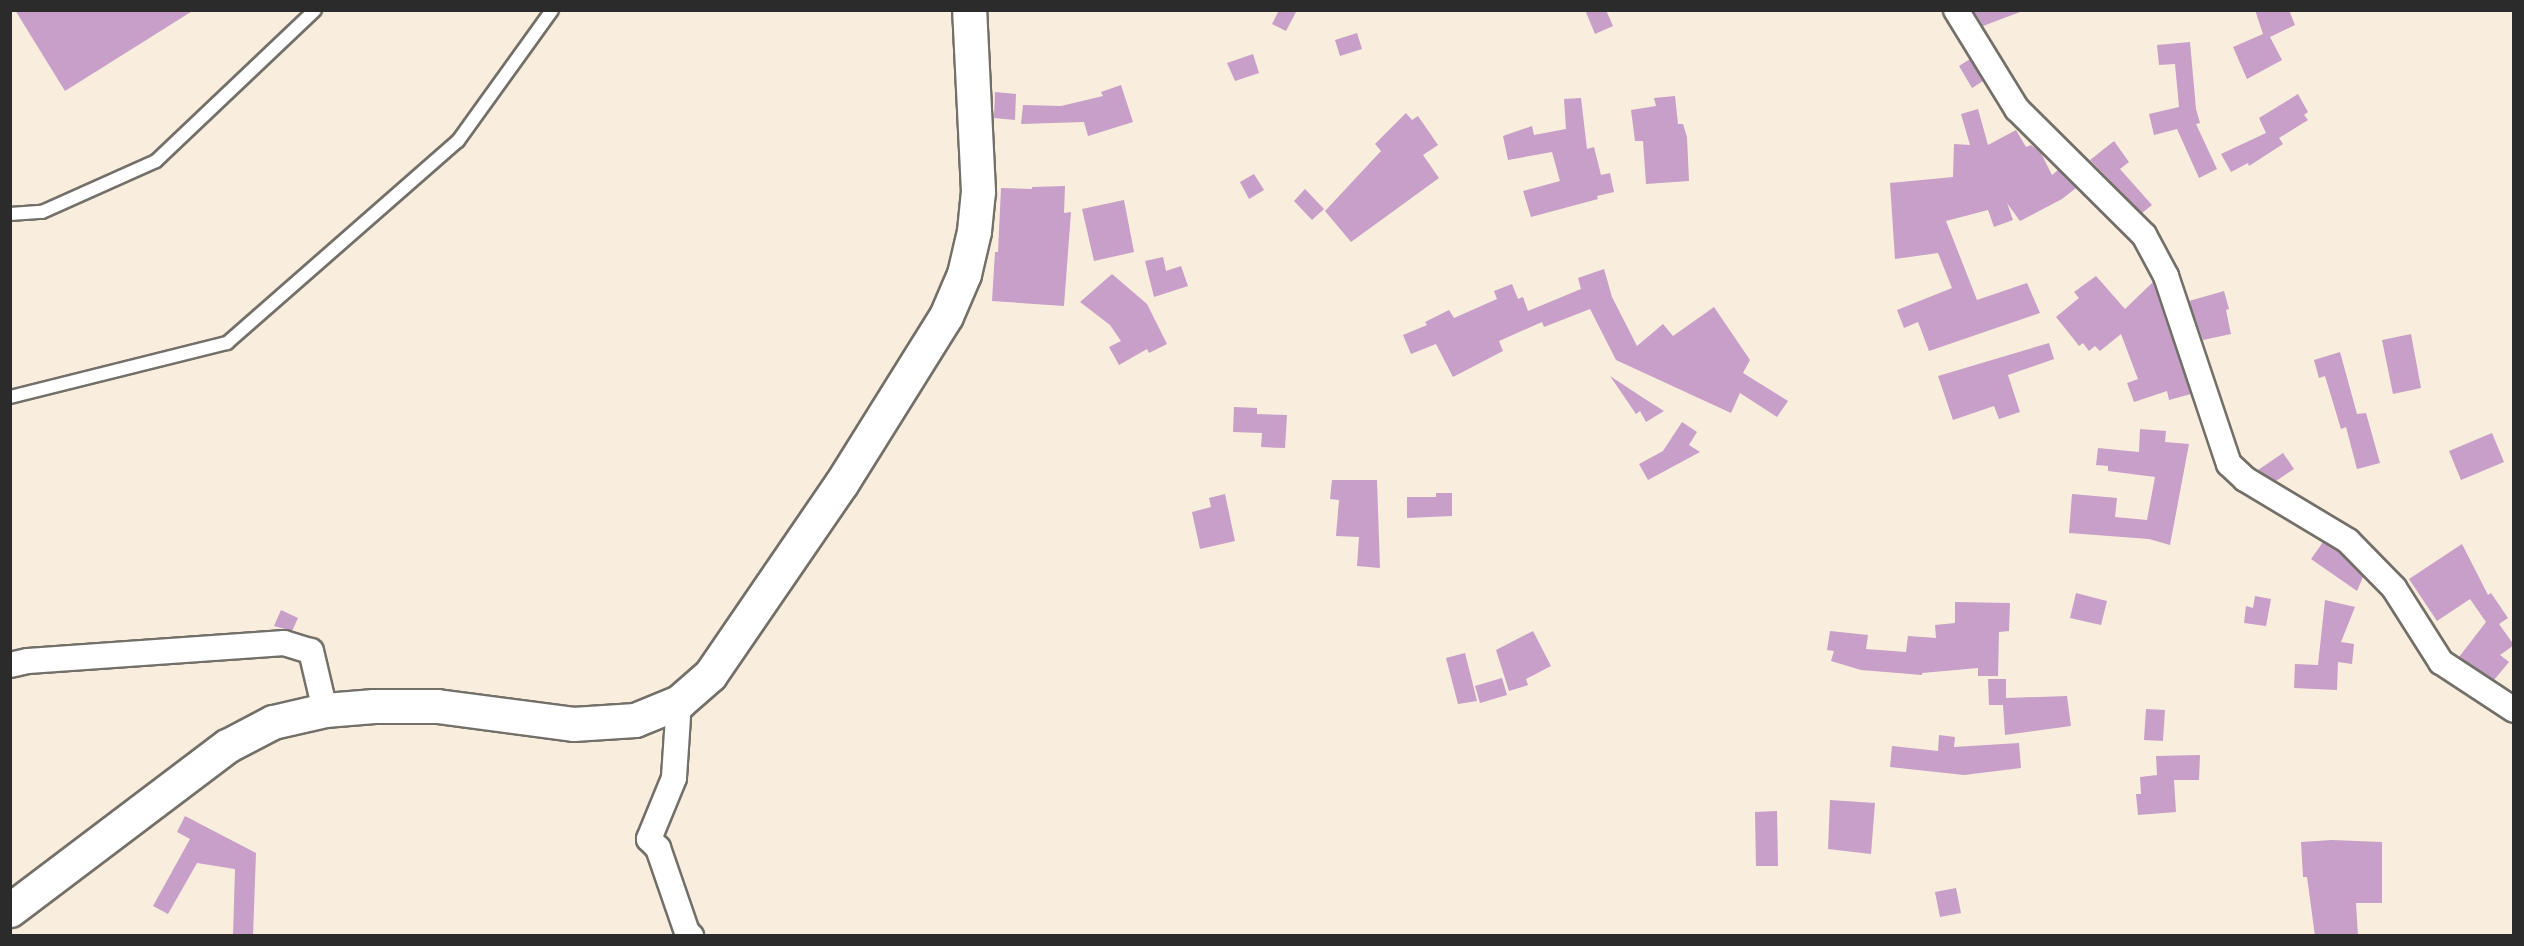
<!DOCTYPE html>
<html>
<head>
<meta charset="utf-8">
<style>
  body { margin:0 }
  #map { position:relative; width:2524px; height:946px; overflow:hidden; background:#f9eddd; font-family:"IM FELL Great Primer",serif }
  div>[style] { position:absolute }
  [style*='--x'] { left:calc(var(--x)*1px); top:calc(var(--y)*1px); width:calc(var(--w)*1px); rotate:calc(var(--a)*1deg) }
  .building>* { inset:0; background:#c79fc9 }
  .roads { filter:drop-shadow(2px 0 #736f69) drop-shadow(-2px 0 #736f69) drop-shadow(0 2px #736f69) drop-shadow(0 -2px #736f69) }
  .lane>* { height:12px; margin:-6px; padding:0 6px; transform-origin:6px; border-radius:6px; background:#fff }
  .street>* { height:24px; margin:-12px; padding:0 12px; transform-origin:12px; border-radius:12px; background:#fff }
  .secondary>* { height:33px; margin:-16.5px; padding:0 16.5px; transform-origin:16.5px; border-radius:16.5px; background:#fff }
  span { translate:-50% -50%; white-space:nowrap; text-align:center; line-height:1.15; -webkit-text-stroke:4.5px #fdfcf7; paint-order:stroke }
  .frame { position:absolute; inset:0; border:12px solid #2b2b2b; pointer-events:none }
</style>
</head>
<body>
<div id="map">
  <div class="building">
    <i style="clip-path:polygon(15px 10px,194px 10px,65px 91px)"></i>
    <i style="clip-path:polygon(1279px 10px,1297px 10px,1286px 31px,1272px 24px)"></i>
    <i style="clip-path:polygon(1585px 10px,1606px 10px,1613px 26px,1595px 34px)"></i>
    <i style="clip-path:polygon(1973px 10px,2020px 10px,2020px 12px,1983px 26px)"></i>
    <i style="clip-path:polygon(2255px 10px,2289px 10px,2295px 25px,2270px 37px,2282px 60px,2247px 79px,2233px 47px,2263px 34px)"></i>
    <i style="clip-path:polygon(1357px 33px,1362px 49px,1340px 56px,1335px 40px)"></i>
    <i style="clip-path:polygon(2190px 42px,2196px 109px,2200px 123px,2196px 124px,2217px 169px,2199px 178px,2177px 129px,2154px 135px,2149px 114px,2179px 107px,2175px 64px,2159px 65px,2157px 45px)"></i>
    <i style="clip-path:polygon(1253px 54px,1259px 73px,1235px 81px,1227px 63px)"></i>
    <i style="clip-path:polygon(1970px 59px,1983px 81px,1972px 88px,1959px 66px)"></i>
    <i style="clip-path:polygon(1121px 85px,1133px 122px,1088px 136px,1084px 122px,1021px 124px,1023px 105px,1061px 106px,1103px 96px,1101px 92px)"></i>
    <i style="clip-path:polygon(995px 92px,1016px 94px,1015px 120px,994px 118px)"></i>
    <i style="clip-path:polygon(2298px 94px,2308px 112px,2304px 115px,2308px 120px,2279px 138px,2283px 144px,2249px 166px,2248px 163px,2231px 172px,2221px 154px,2266px 133px,2259px 118px)"></i>
    <i style="clip-path:polygon(1675px 96px,1678px 124px,1683px 124px,1687px 137px,1689px 181px,1646px 184px,1643px 141px,1635px 141px,1631px 110px,1656px 106px,1654px 98px)"></i>
    <i style="clip-path:polygon(1581px 98px,1587px 149px,1594px 147px,1601px 175px,1610px 173px,1614px 192px,1597px 196px,1598px 199px,1531px 217px,1523px 191px,1560px 181px,1552px 152px,1508px 160px,1503px 136px,1532px 126px,1534px 135px,1566px 129px,1564px 99px)"></i>
    <i style="clip-path:polygon(1978px 109px,1988px 145px,2016px 130px,2026px 147px,2031px 145px,2041px 153px,2052px 175px,2058px 170px,2076px 188px,2062px 199px,2020px 221px,2007px 203px,2013px 220px,1994px 227px,1988px 210px,1946px 221px,1977px 300px,2027px 283px,2040px 313px,1929px 351px,1918px 322px,1904px 328px,1897px 310px,1952px 288px,1938px 253px,1895px 259px,1890px 183px,1953px 177px,1954px 144px,1970px 145px,1961px 114px)"></i>
    <i style="clip-path:polygon(1406px 113px,1412px 120px,1418px 116px,1438px 145px,1423px 155px,1439px 178px,1351px 242px,1325px 211px,1381px 151px,1375px 144px)"></i>
    <i style="clip-path:polygon(2114px 141px,2129px 162px,2120px 169px,2152px 205px,2142px 213px,2090px 160px)"></i>
    <i style="clip-path:polygon(1254px 174px,1264px 190px,1249px 199px,1240px 182px)"></i>
    <i style="clip-path:polygon(1065px 186px,1064px 213px,1071px 212px,1064px 306px,992px 301px,995px 252px,998px 252px,1001px 188px,1032px 189px,1032px 187px)"></i>
    <i style="clip-path:polygon(1305px 189px,1324px 209px,1312px 220px,1294px 201px)"></i>
    <i style="clip-path:polygon(1124px 200px,1134px 252px,1094px 261px,1082px 209px)"></i>
    <i style="clip-path:polygon(1163px 257px,1166px 271px,1181px 266px,1188px 286px,1154px 297px,1145px 261px)"></i>
    <i style="clip-path:polygon(1604px 269px,1612px 297px,1637px 346px,1663px 324px,1673px 336px,1714px 307px,1750px 360px,1743px 373px,1788px 401px,1777px 417px,1740px 393px,1731px 413px,1616px 360px,1590px 309px,1544px 327px,1542px 322px,1499px 341px,1503px 351px,1453px 377px,1436px 344px,1411px 354px,1403px 335px,1427px 325px,1425px 322px,1449px 310px,1454px 318px,1497px 299px,1494px 291px,1512px 284px,1518px 299px,1523px 297px,1528px 311px,1581px 289px,1578px 278px)"></i>
    <i style="clip-path:polygon(1112px 274px,1147px 304px,1167px 344px,1149px 353px,1147px 349px,1119px 365px,1109px 347px,1121px 341px,1110px 325px,1080px 302px)"></i>
    <i style="clip-path:polygon(2096px 276px,2125px 309px,2153px 282px,2191px 394px,2169px 400px,2167px 391px,2134px 402px,2127px 383px,2138px 379px,2121px 334px,2100px 351px,2095px 346px,2089px 351px,2083px 343px,2079px 346px,2072px 337px,2056px 317px,2079px 298px,2074px 292px)"></i>
    <i style="clip-path:polygon(2224px 291px,2229px 309px,2226px 310px,2231px 334px,2203px 340px,2189px 301px)"></i>
    <i style="clip-path:polygon(2411px 334px,2421px 388px,2393px 394px,2382px 340px)"></i>
    <i style="clip-path:polygon(2049px 343px,2054px 359px,2008px 375px,2020px 412px,1999px 419px,1994px 406px,1953px 420px,1938px 376px)"></i>
    <i style="clip-path:polygon(2340px 352px,2357px 414px,2366px 413px,2380px 463px,2357px 469px,2346px 427px,2341px 429px,2325px 376px,2319px 378px,2314px 360px)"></i>
    <i style="clip-path:polygon(1610px 376px,1645px 399px,1664px 411px,1646px 422px,1640px 411px,1636px 414px)"></i>
    <i style="clip-path:polygon(1234px 407px,1257px 408px,1257px 414px,1287px 415px,1285px 448px,1261px 447px,1262px 433px,1233px 432px)"></i>
    <i style="clip-path:polygon(1682px 422px,1697px 432px,1689px 445px,1700px 452px,1648px 480px,1639px 464px,1663px 451px)"></i>
    <i style="clip-path:polygon(2140px 429px,2166px 431px,2165px 442px,2189px 444px,2170px 545px,2149px 539px,2069px 533px,2072px 494px,2117px 498px,2115px 517px,2147px 520px,2155px 477px,2108px 471px,2108px 466px,2096px 465px,2098px 448px,2139px 452px)"></i>
    <i style="clip-path:polygon(2492px 433px,2504px 462px,2461px 480px,2449px 451px)"></i>
    <i style="clip-path:polygon(2283px 453px,2294px 469px,2276px 481px,2258px 470px)"></i>
    <i style="clip-path:polygon(1332px 480px,1377px 480px,1380px 568px,1357px 566px,1359px 537px,1336px 536px,1339px 500px,1330px 499px)"></i>
    <i style="clip-path:polygon(1436px 493px,1452px 493px,1452px 516px,1407px 518px,1407px 497px,1436px 497px)"></i>
    <i style="clip-path:polygon(1225px 494px,1235px 541px,1200px 549px,1192px 512px,1211px 507px,1209px 498px)"></i>
    <i style="clip-path:polygon(2323px 542px,2339px 552px,2363px 577px,2357px 591px,2311px 559px)"></i>
    <i style="clip-path:polygon(2462px 544px,2488px 595px,2491px 593px,2508px 618px,2499px 624px,2514px 645px,2500px 655px,2509px 662px,2494px 680px,2459px 657px,2486px 622px,2470px 599px,2437px 621px,2409px 579px)"></i>
    <i style="clip-path:polygon(2076px 593px,2107px 601px,2101px 625px,2070px 618px)"></i>
    <i style="clip-path:polygon(2255px 596px,2271px 599px,2266px 626px,2244px 623px,2246px 606px,2253px 608px)"></i>
    <i style="clip-path:polygon(2325px 600px,2355px 607px,2341px 642px,2354px 644px,2352px 664px,2338px 662px,2337px 690px,2294px 688px,2295px 664px,2318px 665px)"></i>
    <i style="clip-path:polygon(1955px 602px,2010px 603px,2009px 631px,1999px 632px,1998px 676px,1978px 676px,1978px 668px,1922px 673px,1922px 675px,1861px 670px,1831px 661px,1834px 651px,1827px 650px,1830px 631px,1868px 635px,1866px 649px,1906px 652px,1908px 636px,1936px 638px,1935px 625px,1955px 623px)"></i>
    <i style="clip-path:polygon(281px 610px,298px 618px,292px 631px,274px 626px)"></i>
    <i style="clip-path:polygon(1533px 631px,1551px 666px,1526px 679px,1528px 685px,1509px 691px,1496px 650px)"></i>
    <i style="clip-path:polygon(1465px 653px,1477px 701px,1458px 704px,1446px 658px)"></i>
    <i style="clip-path:polygon(1502px 678px,1507px 695px,1480px 703px,1475px 686px)"></i>
    <i style="clip-path:polygon(1988px 679px,2006px 679px,2006px 698px,2067px 696px,2071px 726px,2005px 735px,2003px 705px,1989px 705px)"></i>
    <i style="clip-path:polygon(2146px 709px,2165px 710px,2163px 741px,2144px 740px)"></i>
    <i style="clip-path:polygon(1939px 735px,1955px 737px,1954px 747px,2019px 743px,2021px 768px,1964px 775px,1890px 767px,1892px 746px,1938px 751px)"></i>
    <i style="clip-path:polygon(2200px 755px,2199px 780px,2174px 780px,2176px 812px,2138px 815px,2136px 794px,2141px 794px,2140px 777px,2157px 775px,2156px 756px)"></i>
    <i style="clip-path:polygon(1830px 800px,1875px 803px,1871px 854px,1828px 849px)"></i>
    <i style="clip-path:polygon(1777px 811px,1778px 866px,1756px 866px,1755px 812px)"></i>
    <i style="clip-path:polygon(185px 816px,256px 853px,253px 936px,233px 936px,235px 869px,197px 863px,168px 914px,153px 906px,190px 839px,177px 832px)"></i>
    <i style="clip-path:polygon(2332px 840px,2382px 842px,2382px 903px,2356px 903px,2358px 936px,2315px 936px,2307px 877px,2303px 877px,2301px 842px)"></i>
    <i style="clip-path:polygon(1956px 888px,1961px 913px,1940px 917px,1935px 892px)"></i>
  </div>
  <div class="roads">
    <div class="lane">
      <i style="--x:10;--y:214;--w:32;--a:-4"></i>
      <i style="--x:42;--y:212;--w:125;--a:-24.1"></i>
      <i style="--x:156;--y:161;--w:219;--a:-43.5"></i>
      <i style="--x:10;--y:397;--w:224;--a:-14"></i>
      <i style="--x:227;--y:343;--w:307;--a:-41.2"></i>
      <i style="--x:458;--y:141;--w:161;--a:-54.3"></i>
    </div>
    <div class="street">
      <i style="--x:1956;--y:10;--w:116;--a:58.4"></i>
      <i style="--x:2017;--y:109;--w:179;--a:44.8"></i>
      <i style="--x:2144;--y:235;--w:47;--a:61.8"></i>
      <i style="--x:2166;--y:276;--w:198;--a:71.5"></i>
      <i style="--x:2229;--y:464;--w:22;--a:43"></i>
      <i style="--x:2245;--y:479;--w:120;--a:31"></i>
      <i style="--x:2348;--y:541;--w:66;--a:45.6"></i>
      <i style="--x:2394;--y:588;--w:88;--a:57.6"></i>
      <i style="--x:2441;--y:662;--w:87;--a:33.3"></i>
      <i style="--x:10;--y:665;--w:18;--a:-13"></i>
      <i style="--x:28;--y:661;--w:257;--a:-4"></i>
      <i style="--x:284;--y:643;--w:28;--a:17"></i>
      <i style="--x:311;--y:651;--w:61;--a:76.7"></i>
      <i style="--x:679;--y:702;--w:76;--a:93.8"></i>
      <i style="--x:674;--y:778;--w:66;--a:112.3"></i>
      <i style="--x:649;--y:839;--w:13;--a:45"></i>
      <i style="--x:658;--y:848;--w:89;--a:71"></i>
      <i style="--x:687;--y:932;--w:6;--a:45"></i>
    </div>
    <div class="secondary">
      <i style="--x:10;--y:910;--w:272;--a:-37.1"></i>
      <i style="--x:227;--y:746;--w:52;--a:-27.6"></i>
      <i style="--x:273;--y:722;--w:53;--a:-13"></i>
      <i style="--x:325;--y:710;--w:49;--a:-4.7"></i>
      <i style="--x:374;--y:706;--w:63;--a:0"></i>
      <i style="--x:437;--y:706;--w:137;--a:7.5"></i>
      <i style="--x:573;--y:724;--w:62;--a:-3.7"></i>
      <i style="--x:635;--y:720;--w:48;--a:-22.2"></i>
      <i style="--x:679;--y:702;--w:41;--a:-41.1"></i>
      <i style="--x:710;--y:675;--w:232;--a:-55.6"></i>
      <i style="--x:841;--y:484;--w:198;--a:-58"></i>
      <i style="--x:946;--y:316;--w:46;--a:-66.8"></i>
      <i style="--x:964;--y:274;--w:44;--a:-76.9"></i>
      <i style="--x:974;--y:231;--w:40;--a:-84.3"></i>
      <i style="--x:978;--y:191;--w:181;--a:-92.8"></i>
    </div>
  </div>
  <div class="frame"></div>
</div>
</body>
</html>
